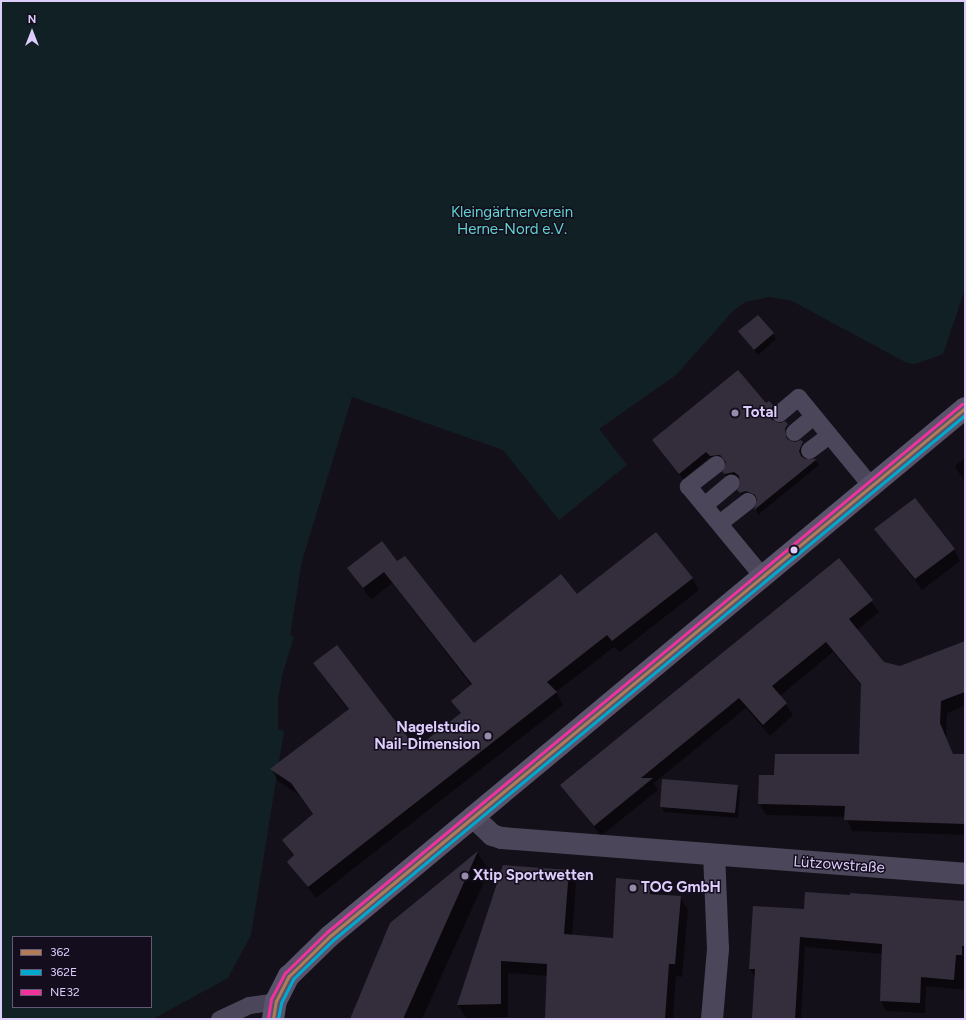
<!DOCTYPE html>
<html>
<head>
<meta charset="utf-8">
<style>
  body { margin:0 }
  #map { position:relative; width:966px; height:1020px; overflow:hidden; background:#14101a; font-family:Figtree,sans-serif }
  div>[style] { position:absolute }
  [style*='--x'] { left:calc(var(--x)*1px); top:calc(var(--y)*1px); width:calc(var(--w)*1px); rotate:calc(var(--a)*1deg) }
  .green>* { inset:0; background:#112024 }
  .shadow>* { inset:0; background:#0007 }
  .building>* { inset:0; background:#342e3c }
  .service>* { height:17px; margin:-8.5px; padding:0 8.5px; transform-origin:8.5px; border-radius:8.5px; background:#4b4659 }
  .minor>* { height:22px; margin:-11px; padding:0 11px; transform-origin:11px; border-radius:11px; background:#4b4659 }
  .secondary>* { height:22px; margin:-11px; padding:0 11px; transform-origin:11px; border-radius:11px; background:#5a536c }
  .bus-1>* { height:3px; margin:-1.5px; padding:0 1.5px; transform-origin:1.5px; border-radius:1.5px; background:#b07c57 }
  .bus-2>* { height:3px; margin:-1.5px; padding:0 1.5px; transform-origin:1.5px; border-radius:1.5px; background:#00a9ce }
  .bus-3>* { height:3px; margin:-1.5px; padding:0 1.5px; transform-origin:1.5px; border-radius:1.5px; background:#ef339a }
  .dots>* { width:11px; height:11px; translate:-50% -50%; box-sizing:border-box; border:2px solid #130d1d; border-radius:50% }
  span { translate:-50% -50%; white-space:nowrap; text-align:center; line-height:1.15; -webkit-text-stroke:3px #130d1d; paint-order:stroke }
  .park-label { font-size:15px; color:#61d3d0 }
  .poi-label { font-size:15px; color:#ddcdfb; font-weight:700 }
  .left { translate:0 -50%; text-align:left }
  .right { translate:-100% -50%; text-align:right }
  .street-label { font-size:15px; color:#ddcdfb }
  .frame { position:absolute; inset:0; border:2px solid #ddcdfb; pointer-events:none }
  .legend { position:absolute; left:12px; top:936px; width:140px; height:72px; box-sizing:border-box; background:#130d1d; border:1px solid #645a76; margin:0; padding:5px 7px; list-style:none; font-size:12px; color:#ddcdfb }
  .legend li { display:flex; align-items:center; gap:8px; height:20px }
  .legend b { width:20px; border:1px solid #645a76 }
  .north { position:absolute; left:12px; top:12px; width:40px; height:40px; -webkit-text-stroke:3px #130d1d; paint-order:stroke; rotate:0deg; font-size:11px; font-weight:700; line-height:16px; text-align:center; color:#ddcdfb }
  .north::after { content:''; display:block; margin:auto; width:14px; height:18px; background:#ddcdfb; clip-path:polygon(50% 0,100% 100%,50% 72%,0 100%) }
</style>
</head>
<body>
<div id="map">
  <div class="green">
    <i style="clip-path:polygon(evenodd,1px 1px,965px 1px,965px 289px,943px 354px,915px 364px,907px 363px,792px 301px,770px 297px,745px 302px,732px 312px,676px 375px,599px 429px,627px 465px,559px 520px,503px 450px,352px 397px,302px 561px,290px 635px,294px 637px,283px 672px,278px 699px,278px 729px,284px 731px,251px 935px,228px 978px,153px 1019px,1px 1019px,1px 1px,13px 937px,151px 937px,151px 1007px,13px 1007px,13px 937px)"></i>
  </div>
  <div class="shadow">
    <i style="clip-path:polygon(739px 331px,773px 334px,776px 339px,758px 355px)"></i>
    <i style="clip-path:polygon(765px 405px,772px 406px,775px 412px,772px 421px,787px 425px,790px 430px,787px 435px,788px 440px,802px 443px,805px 448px,802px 457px,805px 460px,816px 460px,819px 465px,758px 515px,756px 510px,758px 500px,742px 495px,738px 490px,742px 485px,741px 480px,727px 477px,723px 472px,727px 463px,724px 460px,714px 461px,710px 457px,683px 479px,653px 441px)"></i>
    <i style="clip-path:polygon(965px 458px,965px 483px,955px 466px)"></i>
    <i style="clip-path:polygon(876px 530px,954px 549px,960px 561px,922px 590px)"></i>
    <i style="clip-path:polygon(839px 559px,879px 612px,857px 630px,884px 663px,900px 667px,965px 642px,965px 706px,947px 713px,944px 793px,965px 794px,965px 835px,852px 831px,846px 817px,766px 815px,759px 804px,775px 776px,860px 755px,862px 687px,833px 652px,780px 696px,793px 715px,770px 736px,746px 708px,654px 783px,658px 790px,601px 836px,562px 785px)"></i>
    <i style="clip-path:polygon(397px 563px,474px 644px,577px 596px,692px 578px,699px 590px,620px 652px,614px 647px,556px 692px,563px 705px,316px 898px,288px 862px,294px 857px,283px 840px,313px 815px,299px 795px,278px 781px,271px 769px,349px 711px,314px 664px,416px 749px,461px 714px,453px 701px,472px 686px,392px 583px,371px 600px,348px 568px)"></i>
    <i style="clip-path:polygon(737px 786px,740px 791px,738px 818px,664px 812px,661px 807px)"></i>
    <i style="clip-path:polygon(478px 853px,489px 871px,422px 1019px,363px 1019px,391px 924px)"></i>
    <i style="clip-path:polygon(569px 871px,576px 884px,572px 936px,614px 940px,650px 882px,658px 895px,680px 897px,688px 910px,682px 977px,676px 976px,673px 1019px,546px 1019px,548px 976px,508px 973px,508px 1017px,466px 1018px,458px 1005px)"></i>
    <i style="clip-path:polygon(965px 902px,965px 990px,926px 986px,925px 1013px,886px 1011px,881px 1001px,882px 954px,805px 947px,801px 1019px,753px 1019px,755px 977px,750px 969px,805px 910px)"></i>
  </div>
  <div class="building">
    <i style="clip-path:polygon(758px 315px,774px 333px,754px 350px,738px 331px)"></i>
    <i style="clip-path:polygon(738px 370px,766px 403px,769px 401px,773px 405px,769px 414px,772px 420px,780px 423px,785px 421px,788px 424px,785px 429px,787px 439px,795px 442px,801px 440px,803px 442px,799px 451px,801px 456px,805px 459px,817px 459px,754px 510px,757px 500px,755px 495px,746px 491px,740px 493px,737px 490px,740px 485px,739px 476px,734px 472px,725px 474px,722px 472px,726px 462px,720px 455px,710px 456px,706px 452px,679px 474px,652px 440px)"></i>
    <i style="clip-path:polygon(915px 498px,955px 549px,915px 579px,874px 529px)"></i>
    <i style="clip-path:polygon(656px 532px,693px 578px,612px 641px,607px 635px,547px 682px,557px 692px,308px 887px,287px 862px,294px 855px,282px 840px,313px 814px,291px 783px,270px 769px,349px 709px,313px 663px,337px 645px,416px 748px,461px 713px,451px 701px,472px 684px,384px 572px,363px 588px,347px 568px,382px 541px,397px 561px,405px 556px,474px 643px,561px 574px,577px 594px)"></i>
    <i style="clip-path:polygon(839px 558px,873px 600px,849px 619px,884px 662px,900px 666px,965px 641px,965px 692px,941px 701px,940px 723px,953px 754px,965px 754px,965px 824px,844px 820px,845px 806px,758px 804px,759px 775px,774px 775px,775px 754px,859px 754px,861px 684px,826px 642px,772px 686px,787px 703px,763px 725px,739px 698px,641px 778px,653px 778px,594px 826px,560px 785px)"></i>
    <i style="clip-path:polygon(662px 779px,738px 785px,735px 813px,660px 807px)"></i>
    <i style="clip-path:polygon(478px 851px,403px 1019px,350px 1019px,390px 923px)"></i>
    <i style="clip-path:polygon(503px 865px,569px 870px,564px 934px,613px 938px,616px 878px,651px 881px,650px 894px,681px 896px,675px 964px,669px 964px,665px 1019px,545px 1019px,547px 964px,501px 961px,501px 1004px,457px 1005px)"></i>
    <i style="clip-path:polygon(805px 892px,850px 895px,850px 893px,965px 901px,965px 946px,962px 946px,962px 955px,956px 955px,954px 980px,921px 977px,920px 1003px,880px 1001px,882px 944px,800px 937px,795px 1019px,752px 1019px,755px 969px,749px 969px,753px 906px,804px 909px)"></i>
  </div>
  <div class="service">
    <i style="--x:779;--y:413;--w:25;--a:-40"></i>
    <i style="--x:798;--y:397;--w:117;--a:50.6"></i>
    <i style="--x:794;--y:432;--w:25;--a:-40"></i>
    <i style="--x:809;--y:450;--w:25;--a:-37"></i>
    <i style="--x:716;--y:464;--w:36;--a:142"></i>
    <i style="--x:688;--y:486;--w:118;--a:50.5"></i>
    <i style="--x:704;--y:505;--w:35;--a:-40"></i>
    <i style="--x:719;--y:523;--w:36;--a:-38"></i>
    <i style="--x:219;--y:1019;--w:33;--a:-25"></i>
    <i style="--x:249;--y:1005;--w:27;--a:-8"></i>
  </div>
  <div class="minor">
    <i style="--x:473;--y:817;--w:26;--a:43"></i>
    <i style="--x:492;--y:835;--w:10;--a:17"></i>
    <i style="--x:502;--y:838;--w:464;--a:4.4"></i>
    <i style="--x:712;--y:1019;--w:70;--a:-85.1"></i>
    <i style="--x:718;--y:949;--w:94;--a:-92.4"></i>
  </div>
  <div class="secondary">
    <i style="--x:273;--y:1019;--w:18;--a:-81"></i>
    <i style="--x:276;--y:1001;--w:28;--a:-63"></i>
    <i style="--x:289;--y:976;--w:57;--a:-44.3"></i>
    <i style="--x:330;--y:936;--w:826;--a:-39.74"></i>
  </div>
  <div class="bus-1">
    <i style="--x:273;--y:1019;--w:18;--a:-81"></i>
    <i style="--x:276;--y:1001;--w:28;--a:-63"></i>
    <i style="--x:289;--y:976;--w:57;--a:-44.3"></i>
    <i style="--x:330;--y:936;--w:826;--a:-39.74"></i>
  </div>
  <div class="bus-2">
    <i style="--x:278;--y:1019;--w:16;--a:-79"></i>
    <i style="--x:281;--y:1003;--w:27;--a:-63"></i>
    <i style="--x:293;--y:979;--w:56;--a:-44.3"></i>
    <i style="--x:333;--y:940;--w:822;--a:-39.72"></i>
  </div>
  <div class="bus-3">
    <i style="--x:268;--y:1018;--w:19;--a:-81"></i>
    <i style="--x:271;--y:999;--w:30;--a:-62"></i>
    <i style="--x:285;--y:973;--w:59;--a:-44.3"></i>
    <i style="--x:327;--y:932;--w:826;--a:-39.74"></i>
  </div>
  <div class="dots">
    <i style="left:735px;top:413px;background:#978bac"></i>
    <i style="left:794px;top:550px;background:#ddcdfb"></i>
    <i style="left:488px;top:736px;background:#978bac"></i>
    <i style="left:465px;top:876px;background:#978bac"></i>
    <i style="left:633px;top:888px;background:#978bac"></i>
  </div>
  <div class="park-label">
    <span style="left:512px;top:221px">Kleingärtnerverein<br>Herne-Nord e.V.</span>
  </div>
  <div class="poi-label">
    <span class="left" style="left:743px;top:413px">Total</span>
    <span class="right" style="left:480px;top:736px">Nagelstudio<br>Nail-Dimension</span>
    <span class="left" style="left:473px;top:876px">Xtip Sportwetten</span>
    <span class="left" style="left:641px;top:888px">TOG GmbH</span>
  </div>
  <div class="street-label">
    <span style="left:839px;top:865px;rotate:4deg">Lützowstraße</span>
  </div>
  <div class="frame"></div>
  <ul class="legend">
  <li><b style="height:5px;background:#b07c57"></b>362</li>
  <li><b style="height:5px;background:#00a9ce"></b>362E</li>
  <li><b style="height:5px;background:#ef339a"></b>NE32</li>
  </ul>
  <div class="north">N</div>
</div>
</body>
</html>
